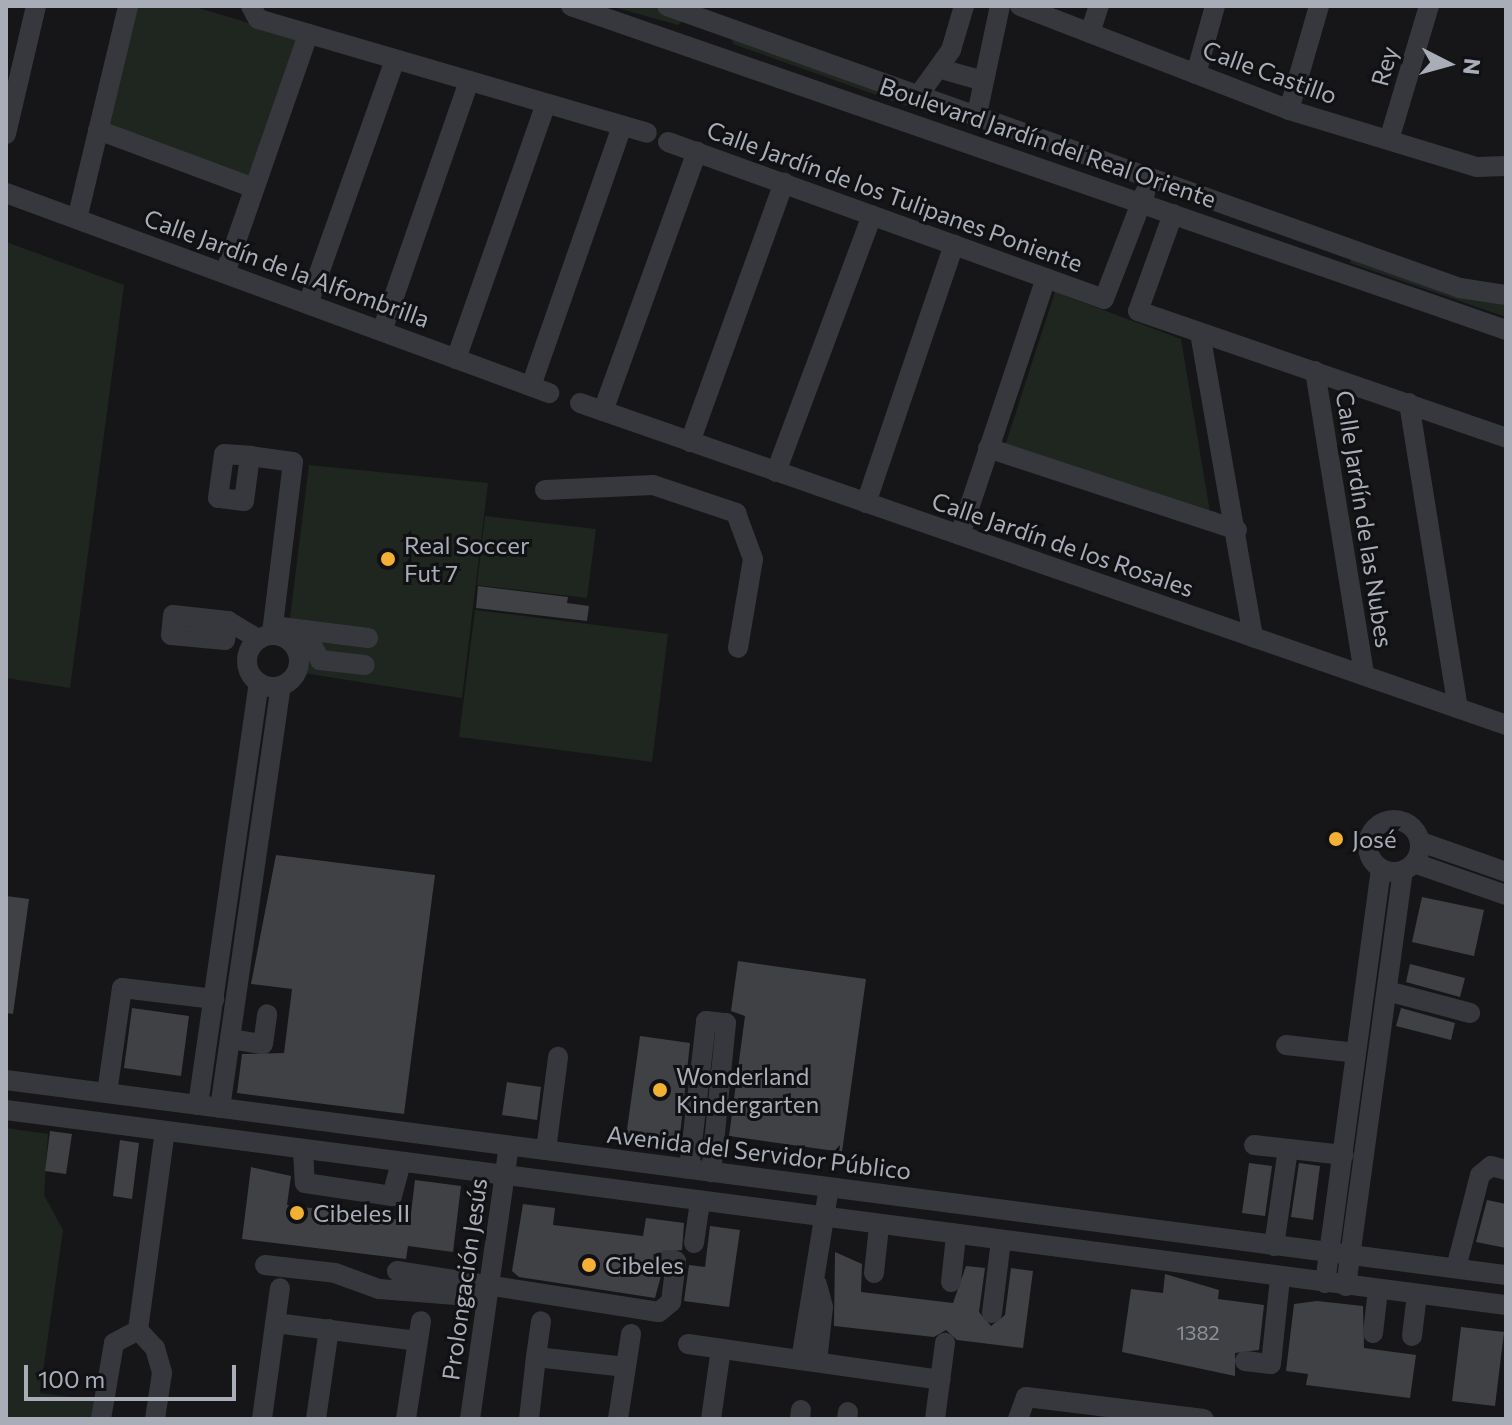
<!DOCTYPE html>
<html>
<head>
<meta charset="utf-8">
<style>
  body { margin:0 }
  #map { position:relative; width:1512px; height:1425px; overflow:hidden; background:#161618; font-family:Commissioner,sans-serif }
  div>[style] { position:absolute }
  [style*='--x'] { left:calc(var(--x)*1px); top:calc(var(--y)*1px); width:calc(var(--w)*1px); rotate:calc(var(--a)*1deg) }
  .green>* { inset:0; background:#1e261f }
  .building>* { inset:0; background:#404145 }
  .minor>* { height:20px; margin:-10px; padding:0 10px; transform-origin:10px; border-radius:10px; background:#37383d }
  .minor>.ring { margin:-10px; padding:0; box-sizing:content-box; background:none; border:20px solid #37383d; border-radius:50% }
  .dots>* { width:22px; height:22px; translate:-50% -50%; box-sizing:border-box; border:4px solid #111113; border-radius:50% }
  span { translate:-50% -50%; white-space:nowrap; text-align:center; line-height:1.15; -webkit-text-stroke:6px #111113; paint-order:stroke }
  .number-label { font-size:20px; color:#8e929b }
  .number-label span { -webkit-text-stroke-width:0 }
  .street-label { font-size:24px; color:#a8adb8 }
  .poi-label { font-size:24px; color:#a8adb8 }
  .left { translate:0 -50%; text-align:left }
  .frame { position:absolute; inset:0; border:8px solid #a8adb8; pointer-events:none }
  .north { position:absolute; left:1408px; top:24px; width:80px; height:80px; -webkit-text-stroke:6px #111113; paint-order:stroke; rotate:96deg; font-size:22px; font-weight:700; line-height:32px; text-align:center; color:#a8adb8 }
  .north::after { content:''; display:block; margin:auto; width:28px; height:36px; background:#a8adb8; clip-path:polygon(50% 0,100% 100%,50% 72%,0 100%) }
  .scale { position:absolute; left:24px; top:1365px; width:212px; height:36px; box-sizing:border-box; border:4px solid #a8adb8; border-top:0; padding-left:10px; font-size:24px; line-height:28px; white-space:nowrap; color:#a8adb8; -webkit-text-stroke:6px #111113; paint-order:stroke }
</style>
</head>
<body>
<div id="map">
  <div class="green">
    <i style="clip-path:polygon(135px 6px,192px 6px,299px 38px,250px 180px,106px 127px)"></i>
    <i style="clip-path:polygon(610px 6px,652px 6px,684px 20px,678px 25px)"></i>
    <i style="clip-path:polygon(732px 39px,933px 102px,932px 115px,733px 44px)"></i>
    <i style="clip-path:polygon(6px 242px,124px 285px,70px 688px,6px 678px)"></i>
    <i style="clip-path:polygon(1353px 252px,1506px 297px,1506px 317px,1350px 263px)"></i>
    <i style="clip-path:polygon(1055px 292px,1181px 339px,1210px 512px,1005px 446px)"></i>
    <i style="clip-path:polygon(309px 465px,488px 483px,462px 698px,303px 673px,304px 651px,288px 634px)"></i>
    <i style="clip-path:polygon(485px 516px,596px 529px,587px 598px,477px 585px)"></i>
    <i style="clip-path:polygon(475px 610px,668px 634px,652px 762px,459px 737px)"></i>
    <i style="clip-path:polygon(6px 1128px,48px 1134px,44px 1195px,63px 1230px,40px 1393px,94px 1400px,92px 1419px,6px 1419px)"></i>
  </div>
  <div class="building">
    <i style="clip-path:polygon(478px 586px,568px 597px,567px 603px,589px 606px,587px 621px,476px 608px)"></i>
    <i style="clip-path:polygon(276px 855px,435px 875px,404px 1114px,237px 1093px,242px 1054px,284px 1053px,292px 989px,251px 984px)"></i>
    <i style="clip-path:polygon(6px 896px,29px 899px,13px 1014px,6px 1013px)"></i>
    <i style="clip-path:polygon(1422px 897px,1484px 910px,1474px 956px,1412px 942px)"></i>
    <i style="clip-path:polygon(738px 961px,866px 979px,842px 1152px,729px 1136px,745px 1016px,731px 1011px)"></i>
    <i style="clip-path:polygon(1410px 964px,1465px 978px,1460px 997px,1406px 982px)"></i>
    <i style="clip-path:polygon(132px 1008px,189px 1016px,181px 1076px,124px 1068px)"></i>
    <i style="clip-path:polygon(1401px 1008px,1455px 1023px,1451px 1040px,1396px 1026px)"></i>
    <i style="clip-path:polygon(640px 1036px,690px 1043px,679px 1144px,626px 1137px)"></i>
    <i style="clip-path:polygon(507px 1082px,541px 1087px,537px 1120px,502px 1115px)"></i>
    <i style="clip-path:polygon(50px 1131px,72px 1134px,66px 1174px,45px 1171px)"></i>
    <i style="clip-path:polygon(120px 1140px,139px 1143px,132px 1199px,113px 1196px)"></i>
    <i style="clip-path:polygon(1249px 1163px,1272px 1166px,1265px 1216px,1242px 1213px)"></i>
    <i style="clip-path:polygon(1299px 1163px,1320px 1166px,1313px 1220px,1291px 1217px)"></i>
    <i style="clip-path:polygon(251px 1167px,291px 1176px,287px 1205px,410px 1221px,415px 1180px,461px 1186px,453px 1252px,408px 1246px,406px 1259px,242px 1239px)"></i>
    <i style="clip-path:polygon(1487px 1200px,1506px 1204px,1506px 1248px,1476px 1242px)"></i>
    <i style="clip-path:polygon(523px 1204px,555px 1208px,553px 1225px,643px 1236px,646px 1218px,684px 1223px,682px 1250px,656px 1253px,662px 1272px,655px 1298px,519px 1277px,512px 1271px)"></i>
    <i style="clip-path:polygon(710px 1226px,740px 1230px,729px 1307px,684px 1301px,689px 1265px,705px 1267px)"></i>
    <i style="clip-path:polygon(835px 1252px,862px 1264px,861px 1292px,953px 1303px,966px 1266px,985px 1268px,979px 1312px,991px 1326px,1005px 1315px,1011px 1268px,1033px 1271px,1023px 1348px,957px 1340px,946px 1330px,934px 1337px,834px 1326px)"></i>
    <i style="clip-path:polygon(1165px 1274px,1219px 1290px,1218px 1299px,1264px 1305px,1259px 1350px,1235px 1353px,1235px 1376px,1122px 1352px,1131px 1289px,1163px 1293px)"></i>
    <i style="clip-path:polygon(1317px 1301px,1363px 1306px,1364px 1348px,1416px 1355px,1410px 1398px,1306px 1385px,1308px 1374px,1286px 1371px,1294px 1304px)"></i>
    <i style="clip-path:polygon(1461px 1327px,1504px 1332px,1495px 1406px,1452px 1401px)"></i>
  </div>
  <div class="minor">
    <i style="--x:251;--y:6;--w:15;--a:62"></i>
    <i style="--x:258;--y:19;--w:405;--a:16.3"></i>
    <i style="--x:571;--y:6;--w:990;--a:19.11"></i>
    <i style="--x:667;--y:6;--w:842;--a:19.58"></i>
    <i style="--x:1460;--y:288;--w:47;--a:8.7"></i>
    <i style="--x:1020;--y:6;--w:288;--a:21.1"></i>
    <i style="--x:1289;--y:110;--w:196;--a:16.9"></i>
    <i style="--x:1477;--y:167;--w:29;--a:-2"></i>
    <i style="--x:1090;--y:33;--w:28;--a:-72"></i>
    <i style="--x:941;--y:69;--w:41;--a:15.8"></i>
    <i style="--x:1196;--y:74;--w:71;--a:-74.4"></i>
    <i style="--x:918;--y:96;--w:57;--a:-54.3"></i>
    <i style="--x:951;--y:50;--w:46;--a:-73.5"></i>
    <i style="--x:1289;--y:110;--w:108;--a:-73.9"></i>
    <i style="--x:977;--y:114;--w:110;--a:-78"></i>
    <i style="--x:98;--y:130;--w:166;--a:20.4"></i>
    <i style="--x:6;--y:134;--w:131;--a:-76.8"></i>
    <i style="--x:1389;--y:140;--w:140;--a:-73.4"></i>
    <i style="--x:668;--y:142;--w:463;--a:19.8"></i>
    <i style="--x:1104;--y:299;--w:114;--a:-68.9"></i>
    <i style="--x:6;--y:193;--w:579;--a:20.22"></i>
    <i style="--x:1173;--y:214;--w:103;--a:109.8"></i>
    <i style="--x:1138;--y:311;--w:389;--a:19"></i>
    <i style="--x:77;--y:219;--w:219;--a:-76.5"></i>
    <i style="--x:225;--y:273;--w:253;--a:-70.8"></i>
    <i style="--x:308;--y:304;--w:259;--a:-70.4"></i>
    <i style="--x:382;--y:331;--w:265;--a:-70.8"></i>
    <i style="--x:1200;--y:333;--w:309;--a:80.1"></i>
    <i style="--x:456;--y:359;--w:270;--a:-70.6"></i>
    <i style="--x:1315;--y:371;--w:308;--a:80.8"></i>
    <i style="--x:531;--y:386;--w:275;--a:-70.7"></i>
    <i style="--x:580;--y:403;--w:980;--a:19.17"></i>
    <i style="--x:1409;--y:403;--w:309;--a:80.9"></i>
    <i style="--x:603;--y:411;--w:276;--a:-70.1"></i>
    <i style="--x:690;--y:442;--w:276;--a:-70.1"></i>
    <i style="--x:988;--y:448;--w:262;--a:18.2"></i>
    <i style="--x:250;--y:456;--w:45;--a:97.6"></i>
    <i style="--x:244;--y:501;--w:26;--a:-173"></i>
    <i style="--x:218;--y:498;--w:44;--a:-82.2"></i>
    <i style="--x:224;--y:454;--w:26;--a:4"></i>
    <i style="--x:250;--y:456;--w:43;--a:7.9"></i>
    <i style="--x:293;--y:462;--w:173;--a:97"></i>
    <i style="--x:776;--y:472;--w:274;--a:-69.5"></i>
    <i style="--x:545;--y:490;--w:108;--a:-2.7"></i>
    <i style="--x:653;--y:485;--w:88;--a:18.6"></i>
    <i style="--x:736;--y:513;--w:49;--a:69.7"></i>
    <i style="--x:753;--y:559;--w:90;--a:99.6"></i>
    <i style="--x:866;--y:503;--w:273;--a:-71.2"></i>
    <i style="--x:960;--y:535;--w:271;--a:-71.5"></i>
    <i style="--x:228;--y:621;--w:19;--a:99"></i>
    <i style="--x:225;--y:640;--w:54;--a:-174.7"></i>
    <i style="--x:171;--y:635;--w:20;--a:-84"></i>
    <i style="--x:173;--y:615;--w:55;--a:6.2"></i>
    <i style="--x:228;--y:621;--w:35;--a:31"></i>
    <i style="--x:273;--y:626;--w:96;--a:7.2"></i>
    <i style="--x:304;--y:630;--w:34;--a:62"></i>
    <i style="--x:320;--y:660;--w:45;--a:6.3"></i>
    <i class="ring" style="left:247px;top:635px;width:32px;height:32px"></i>
    <i class="ring" style="left:1368px;top:820px;width:32px;height:32px"></i>
    <i style="--x:1421;--y:842;--w:90;--a:19.4"></i>
    <i style="--x:1414;--y:863;--w:97;--a:19.2"></i>
    <i style="--x:1387;--y:991;--w:86;--a:14.8"></i>
    <i style="--x:230;--y:1039;--w:33;--a:9"></i>
    <i style="--x:263;--y:1044;--w:30;--a:-82"></i>
    <i style="--x:1286;--y:1045;--w:70;--a:6.5"></i>
    <i style="--x:6;--y:1080;--w:1513;--a:7.41"></i>
    <i style="--x:107;--y:1093;--w:106;--a:-81.9"></i>
    <i style="--x:122;--y:988;--w:93;--a:6.8"></i>
    <i style="--x:198;--y:1105;--w:425;--a:-81.8"></i>
    <i style="--x:220;--y:1108;--w:426;--a:-81.8"></i>
    <i style="--x:6;--y:1110;--w:1513;--a:7.41"></i>
    <i style="--x:1254;--y:1145;--w:90;--a:6.4"></i>
    <i style="--x:303;--y:1149;--w:34;--a:87"></i>
    <i style="--x:305;--y:1183;--w:88;--a:8.5"></i>
    <i style="--x:392;--y:1196;--w:35;--a:-75"></i>
    <i style="--x:546;--y:1150;--w:94;--a:-82.6"></i>
    <i style="--x:689;--y:1169;--w:149;--a:-83.4"></i>
    <i style="--x:706;--y:1021;--w:20;--a:6"></i>
    <i style="--x:726;--y:1023;--w:150;--a:95.7"></i>
    <i style="--x:694;--y:1243;--w:41;--a:-81.7"></i>
    <i style="--x:1274;--y:1246;--w:98;--a:-81.8"></i>
    <i style="--x:265;--y:1265;--w:70;--a:6.5"></i>
    <i style="--x:335;--y:1273;--w:47;--a:20"></i>
    <i style="--x:379;--y:1289;--w:90;--a:4.4"></i>
    <i style="--x:1456;--y:1268;--w:96;--a:-75.5"></i>
    <i style="--x:1480;--y:1175;--w:14;--a:-39"></i>
    <i style="--x:1491;--y:1166;--w:16;--a:15"></i>
    <i style="--x:397;--y:1271;--w:265;--a:8.9"></i>
    <i style="--x:659;--y:1312;--w:16;--a:-40"></i>
    <i style="--x:671;--y:1302;--w:41;--a:-83"></i>
    <i style="--x:676;--y:1261;--w:9;--a:-174"></i>
    <i style="--x:874;--y:1273;--w:47;--a:-83.9"></i>
    <i style="--x:951;--y:1282;--w:46;--a:-83.8"></i>
    <i style="--x:1325;--y:1283;--w:418;--a:-82.3"></i>
    <i style="--x:1346;--y:1286;--w:419;--a:-82.2"></i>
    <i style="--x:992;--y:1313;--w:73;--a:-82.9"></i>
    <i style="--x:275;--y:1323;--w:143;--a:7.2"></i>
    <i style="--x:138;--y:1330;--w:201;--a:-82.3"></i>
    <i style="--x:138;--y:1330;--w:25;--a:47"></i>
    <i style="--x:155;--y:1348;--w:26;--a:74"></i>
    <i style="--x:162;--y:1373;--w:47;--a:98.7"></i>
    <i style="--x:1373;--y:1333;--w:43;--a:-83.4"></i>
    <i style="--x:1412;--y:1336;--w:42;--a:-83.2"></i>
    <i style="--x:688;--y:1344;--w:255;--a:8.1"></i>
    <i style="--x:536;--y:1357;--w:36;--a:-82"></i>
    <i style="--x:801;--y:1360;--w:174;--a:-80.8"></i>
    <i style="--x:1245;--y:1361;--w:26;--a:7"></i>
    <i style="--x:1271;--y:1364;--w:86;--a:-84"></i>
    <i style="--x:817;--y:1362;--w:55;--a:-83.8"></i>
    <i style="--x:823;--y:1307;--w:23;--a:-105"></i>
    <i style="--x:101;--y:1419;--w:77;--a:-80.3"></i>
    <i style="--x:114;--y:1343;--w:27;--a:-28"></i>
    <i style="--x:262;--y:1419;--w:132;--a:-82.2"></i>
    <i style="--x:316;--y:1419;--w:91;--a:-81.8"></i>
    <i style="--x:406;--y:1419;--w:99;--a:-81.3"></i>
    <i style="--x:470;--y:1419;--w:276;--a:-81.9"></i>
    <i style="--x:529;--y:1419;--w:62;--a:-83.6"></i>
    <i style="--x:536;--y:1357;--w:90;--a:6.4"></i>
    <i style="--x:618;--y:1419;--w:86;--a:-81.3"></i>
    <i style="--x:711;--y:1419;--w:71;--a:-81.9"></i>
    <i style="--x:800;--y:1419;--w:9;--a:-84"></i>
    <i style="--x:847;--y:1419;--w:7;--a:-82"></i>
    <i style="--x:935;--y:1419;--w:77;--a:-82.5"></i>
    <i style="--x:1018;--y:1419;--w:23;--a:-70"></i>
    <i style="--x:1026;--y:1397;--w:179;--a:7"></i>
  </div>
  <div class="dots">
    <i style="left:388px;top:559px;background:#f2b134"></i>
    <i style="left:1336px;top:839px;background:#f2b134"></i>
    <i style="left:660px;top:1090px;background:#f2b134"></i>
    <i style="left:297px;top:1213px;background:#f2b134"></i>
    <i style="left:589px;top:1265px;background:#f2b134"></i>
  </div>
  <div class="number-label">
    <span style="left:1198px;top:1332px">1382</span>
  </div>
  <div class="street-label">
    <span style="left:1384px;top:66px;rotate:-74deg">Rey</span>
    <span style="left:1270px;top:72px;rotate:20deg">Calle Castillo</span>
    <span style="left:1048px;top:142px;rotate:19deg">Boulevard Jardín del Real Oriente</span>
    <span style="left:895px;top:196px;rotate:20deg">Calle Jardín de los Tulipanes Poniente</span>
    <span style="left:287px;top:268px;rotate:20deg">Calle Jardín de la Alfombrilla</span>
    <span style="left:1365px;top:519px;rotate:81deg">Calle Jardín de las Nubes</span>
    <span style="left:1063px;top:544px;rotate:19deg">Calle Jardín de los Rosales</span>
    <span style="left:759px;top:1152px;rotate:7deg">Avenida del Servidor Público</span>
    <span style="left:464px;top:1279px;rotate:-82deg">Prolongación Jesús</span>
  </div>
  <div class="poi-label">
    <span class="left" style="left:404px;top:559px">Real Soccer<br>Fut 7</span>
    <span class="left" style="left:1352px;top:839px">José</span>
    <span class="left" style="left:676px;top:1090px">Wonderland<br>Kindergarten</span>
    <span class="left" style="left:313px;top:1213px">Cibeles II</span>
    <span class="left" style="left:605px;top:1265px">Cibeles</span>
  </div>
  <div class="frame"></div>
  <div class="north">N</div>
  <div class="scale">100 m</div>
</div>
</body>
</html>
